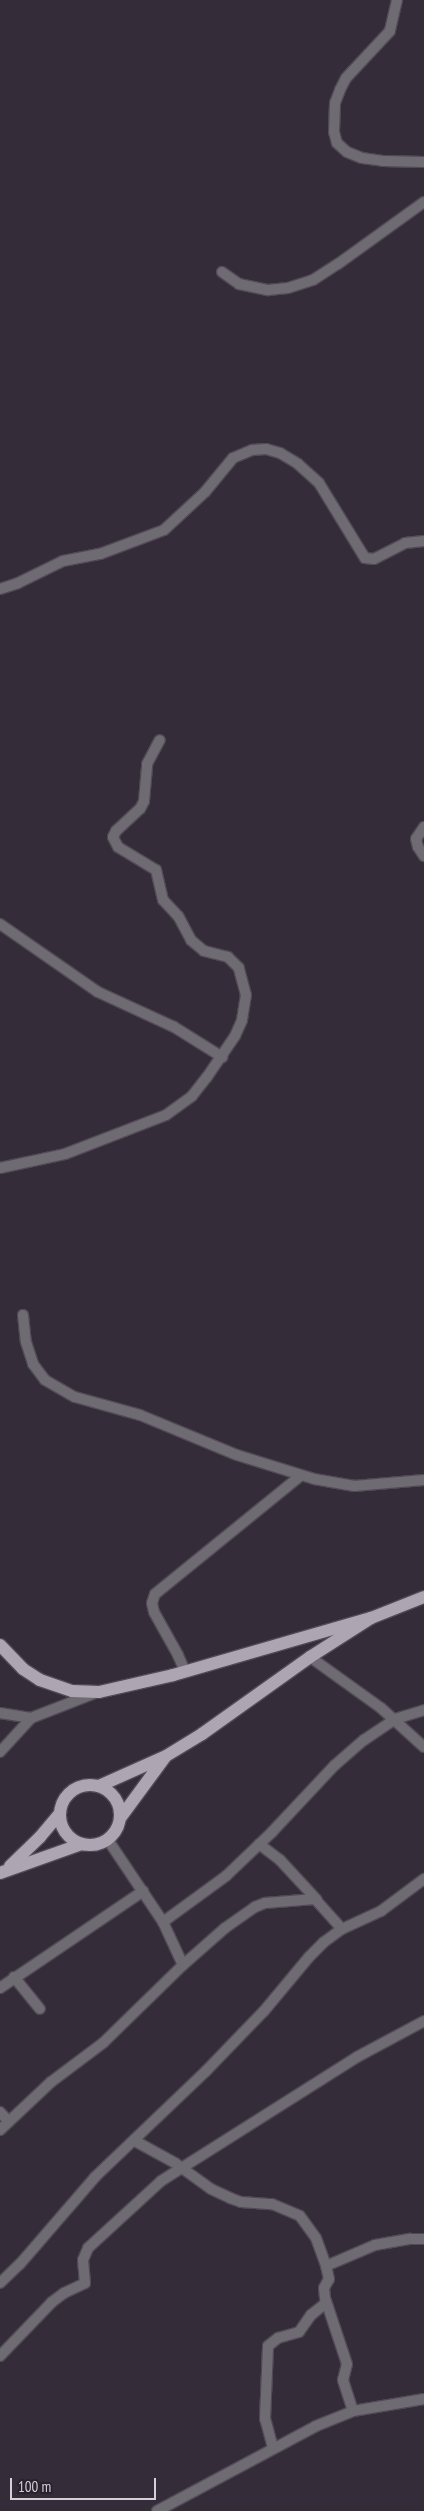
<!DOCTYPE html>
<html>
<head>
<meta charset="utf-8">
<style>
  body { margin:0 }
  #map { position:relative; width:424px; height:2511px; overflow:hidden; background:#342c39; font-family:"PT Sans Narrow",sans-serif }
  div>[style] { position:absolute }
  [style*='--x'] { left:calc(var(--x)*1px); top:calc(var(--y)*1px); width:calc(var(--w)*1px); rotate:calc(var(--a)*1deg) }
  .roads { filter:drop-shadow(1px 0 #514a56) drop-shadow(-1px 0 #514a56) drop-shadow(0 1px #514a56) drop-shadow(0 -1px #514a56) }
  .minor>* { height:10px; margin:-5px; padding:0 5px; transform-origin:5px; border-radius:5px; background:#6f6b72 }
  .major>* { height:12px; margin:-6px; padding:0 6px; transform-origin:6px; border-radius:6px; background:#aea5b3 }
  .major>.ring { margin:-6px; padding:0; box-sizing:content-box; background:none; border:12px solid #aea5b3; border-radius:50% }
  span { translate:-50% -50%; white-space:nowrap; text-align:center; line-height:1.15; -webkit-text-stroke:5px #2a222f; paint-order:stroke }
  .scale { position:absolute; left:10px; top:2478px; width:146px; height:22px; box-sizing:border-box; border:2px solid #d5d0d8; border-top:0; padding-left:6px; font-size:15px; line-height:18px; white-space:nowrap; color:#d5d0d8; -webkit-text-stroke:4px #2a222f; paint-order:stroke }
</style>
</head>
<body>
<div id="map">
  <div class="roads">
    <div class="minor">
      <i style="--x:397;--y:0;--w:32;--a:103"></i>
      <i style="--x:390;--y:31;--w:64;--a:133.1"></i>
      <i style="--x:346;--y:78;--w:13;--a:117"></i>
      <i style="--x:340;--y:90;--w:14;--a:111"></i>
      <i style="--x:335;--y:103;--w:29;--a:92"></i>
      <i style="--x:334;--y:132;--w:11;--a:75"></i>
      <i style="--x:337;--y:143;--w:13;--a:42"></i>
      <i style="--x:347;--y:152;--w:16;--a:22"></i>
      <i style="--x:362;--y:158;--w:21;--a:8"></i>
      <i style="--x:383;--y:161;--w:41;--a:1.4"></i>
      <i style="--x:222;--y:272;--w:21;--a:35"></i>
      <i style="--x:239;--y:284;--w:30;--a:12"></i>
      <i style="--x:268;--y:290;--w:20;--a:-6"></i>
      <i style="--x:288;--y:288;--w:26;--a:-18"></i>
      <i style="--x:313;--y:280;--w:30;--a:-33"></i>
      <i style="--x:338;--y:264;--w:106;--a:-35.8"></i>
      <i style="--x:0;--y:589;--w:19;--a:-18"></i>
      <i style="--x:18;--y:583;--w:50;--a:-26.1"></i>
      <i style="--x:63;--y:561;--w:38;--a:-11"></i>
      <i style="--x:100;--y:554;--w:68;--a:-20.6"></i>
      <i style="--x:164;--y:530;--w:56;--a:-42.8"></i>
      <i style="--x:205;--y:492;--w:44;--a:-50.5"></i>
      <i style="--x:233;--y:458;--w:21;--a:-23"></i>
      <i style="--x:252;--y:450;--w:14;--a:-4"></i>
      <i style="--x:266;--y:449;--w:15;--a:16"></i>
      <i style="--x:280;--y:453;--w:21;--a:31"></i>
      <i style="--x:298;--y:464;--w:28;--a:42"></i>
      <i style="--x:319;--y:483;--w:88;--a:58.5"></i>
      <i style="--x:365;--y:558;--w:9;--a:6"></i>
      <i style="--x:374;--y:559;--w:35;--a:-27"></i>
      <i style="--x:405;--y:543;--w:19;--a:-6"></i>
      <i style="--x:424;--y:827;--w:14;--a:124"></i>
      <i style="--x:416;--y:839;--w:8;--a:76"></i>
      <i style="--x:418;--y:847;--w:11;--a:56"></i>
      <i style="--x:0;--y:924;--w:119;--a:34.8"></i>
      <i style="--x:98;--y:992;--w:84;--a:24.7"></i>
      <i style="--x:174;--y:1027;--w:57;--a:32"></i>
      <i style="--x:0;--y:1168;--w:66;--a:-12.2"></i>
      <i style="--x:65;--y:1154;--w:108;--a:-21.1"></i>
      <i style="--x:166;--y:1115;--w:32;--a:-36"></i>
      <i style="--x:192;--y:1096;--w:24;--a:-52"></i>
      <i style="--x:207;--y:1077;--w:50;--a:-55.7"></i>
      <i style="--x:235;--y:1036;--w:17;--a:-66"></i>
      <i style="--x:242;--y:1020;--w:25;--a:-81"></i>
      <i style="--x:246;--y:995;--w:28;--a:-105"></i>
      <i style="--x:239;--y:968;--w:16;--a:-135"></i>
      <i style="--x:228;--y:957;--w:25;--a:-166"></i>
      <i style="--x:204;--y:951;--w:17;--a:-140"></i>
      <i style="--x:191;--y:940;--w:27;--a:-118"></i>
      <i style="--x:178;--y:916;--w:22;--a:-133"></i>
      <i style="--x:163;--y:900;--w:31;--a:-103"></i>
      <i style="--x:156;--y:870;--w:44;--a:-148.8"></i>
      <i style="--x:118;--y:847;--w:11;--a:-117"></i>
      <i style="--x:113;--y:837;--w:7;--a:-63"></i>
      <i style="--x:116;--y:831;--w:33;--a:-43"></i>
      <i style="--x:140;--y:809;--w:9;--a:-63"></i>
      <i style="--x:144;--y:801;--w:37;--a:-85"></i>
      <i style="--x:147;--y:764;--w:27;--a:-62"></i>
      <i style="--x:23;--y:1315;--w:27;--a:84"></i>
      <i style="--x:26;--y:1342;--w:23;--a:72"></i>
      <i style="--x:33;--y:1364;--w:20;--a:53"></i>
      <i style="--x:45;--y:1380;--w:34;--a:30"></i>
      <i style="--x:75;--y:1397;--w:67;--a:15.5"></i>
      <i style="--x:140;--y:1415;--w:105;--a:22.4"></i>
      <i style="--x:237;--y:1455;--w:81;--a:17.3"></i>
      <i style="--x:314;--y:1479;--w:41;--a:9.9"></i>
      <i style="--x:354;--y:1486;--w:70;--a:-4.9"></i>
      <i style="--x:310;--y:1657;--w:87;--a:35.7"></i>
      <i style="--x:381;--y:1708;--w:58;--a:42.2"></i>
      <i style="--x:185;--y:1671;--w:17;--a:-114"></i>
      <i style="--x:178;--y:1655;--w:49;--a:-119.2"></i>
      <i style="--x:154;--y:1612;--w:9;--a:-103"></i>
      <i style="--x:152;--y:1603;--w:9;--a:-72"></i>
      <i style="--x:155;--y:1594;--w:187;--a:-39.1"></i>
      <i style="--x:0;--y:1713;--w:31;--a:9"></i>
      <i style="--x:31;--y:1718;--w:72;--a:-21.2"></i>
      <i style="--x:0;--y:1752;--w:46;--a:-47.6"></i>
      <i style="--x:108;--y:1840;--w:99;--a:56.1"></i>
      <i style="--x:163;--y:1922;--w:47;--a:65.1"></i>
      <i style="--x:259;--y:1844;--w:26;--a:37"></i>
      <i style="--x:280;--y:1860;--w:54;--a:47.2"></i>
      <i style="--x:163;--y:1922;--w:78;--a:-36.1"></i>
      <i style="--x:226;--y:1876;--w:64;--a:-43.7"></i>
      <i style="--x:272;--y:1832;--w:92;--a:-46.8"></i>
      <i style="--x:335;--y:1765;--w:38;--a:-41"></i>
      <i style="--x:364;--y:1740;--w:37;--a:-34"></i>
      <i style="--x:395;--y:1719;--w:30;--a:-17"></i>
      <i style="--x:14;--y:1977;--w:41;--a:50.9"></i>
      <i style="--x:0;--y:1988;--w:173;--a:-34.1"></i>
      <i style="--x:0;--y:2112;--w:13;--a:48"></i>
      <i style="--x:0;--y:2130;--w:70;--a:-43.3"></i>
      <i style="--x:51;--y:2082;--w:65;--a:-36.9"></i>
      <i style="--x:103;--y:2043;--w:112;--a:-44.3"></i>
      <i style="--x:183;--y:1965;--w:56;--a:-41.4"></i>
      <i style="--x:225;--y:1928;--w:37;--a:-35"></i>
      <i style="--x:255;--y:1907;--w:11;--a:-22"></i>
      <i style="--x:265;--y:1903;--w:50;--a:-4.6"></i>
      <i style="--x:315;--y:1899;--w:40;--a:48"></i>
      <i style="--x:135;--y:2141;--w:46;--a:28.8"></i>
      <i style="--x:175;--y:2163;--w:44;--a:35.8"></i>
      <i style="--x:211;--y:2189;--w:21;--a:25"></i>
      <i style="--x:230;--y:2198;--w:12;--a:20"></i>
      <i style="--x:241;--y:2202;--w:31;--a:4"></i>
      <i style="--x:272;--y:2204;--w:30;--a:23"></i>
      <i style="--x:300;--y:2216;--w:27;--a:54"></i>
      <i style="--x:316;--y:2238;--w:30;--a:70"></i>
      <i style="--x:0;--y:2283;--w:28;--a:-44"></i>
      <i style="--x:20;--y:2264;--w:115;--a:-49.2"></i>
      <i style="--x:95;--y:2177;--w:153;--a:-43.7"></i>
      <i style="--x:206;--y:2071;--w:83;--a:-46"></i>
      <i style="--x:264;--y:2011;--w:70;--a:-50.2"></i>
      <i style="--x:309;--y:1957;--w:21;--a:-45"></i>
      <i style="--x:324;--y:1942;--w:22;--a:-36"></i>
      <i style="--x:342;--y:1929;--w:43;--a:-24.8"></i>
      <i style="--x:381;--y:1911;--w:54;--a:-36.7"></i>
      <i style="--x:0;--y:2356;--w:75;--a:-46.1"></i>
      <i style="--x:52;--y:2302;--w:15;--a:-37"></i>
      <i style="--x:64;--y:2293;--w:23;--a:-25"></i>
      <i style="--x:85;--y:2283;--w:23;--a:-95"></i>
      <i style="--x:83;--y:2260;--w:13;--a:-67"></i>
      <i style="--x:88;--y:2248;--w:99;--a:-42.5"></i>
      <i style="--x:161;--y:2181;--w:232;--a:-32.3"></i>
      <i style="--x:357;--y:2057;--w:76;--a:-28.2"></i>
      <i style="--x:353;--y:2411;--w:33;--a:-108"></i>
      <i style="--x:343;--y:2380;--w:16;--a:-76"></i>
      <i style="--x:347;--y:2364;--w:70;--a:-108.4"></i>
      <i style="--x:325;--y:2298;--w:10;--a:-96"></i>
      <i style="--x:324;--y:2288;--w:10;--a:-61"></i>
      <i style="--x:329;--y:2279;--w:13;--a:-103"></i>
      <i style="--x:326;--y:2266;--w:53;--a:-23.2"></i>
      <i style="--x:375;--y:2245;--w:36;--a:-10"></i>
      <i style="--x:410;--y:2239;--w:14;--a:0"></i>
      <i style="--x:273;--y:2448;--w:30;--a:-105"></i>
      <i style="--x:265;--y:2419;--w:73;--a:-87.6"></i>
      <i style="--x:268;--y:2346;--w:13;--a:-39"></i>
      <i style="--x:278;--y:2338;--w:22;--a:-16"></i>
      <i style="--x:299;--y:2332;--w:21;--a:-55"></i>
      <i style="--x:311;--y:2315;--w:19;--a:-39"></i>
      <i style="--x:157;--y:2511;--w:180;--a:-28.1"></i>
      <i style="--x:316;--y:2426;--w:40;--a:-22"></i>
      <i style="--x:353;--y:2411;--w:72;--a:-9.6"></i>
    </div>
    <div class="major">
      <i style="--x:0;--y:1645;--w:33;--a:46"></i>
      <i style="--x:23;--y:1669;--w:20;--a:33"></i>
      <i style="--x:40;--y:1680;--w:34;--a:19"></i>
      <i style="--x:72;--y:1691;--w:27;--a:2"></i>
      <i style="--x:99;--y:1692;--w:76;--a:-12.9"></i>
      <i style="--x:173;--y:1675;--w:206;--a:-16.1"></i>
      <i class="ring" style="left:60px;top:1785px;width:48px;height:48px"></i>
      <i style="--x:99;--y:1786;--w:73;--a:-24.1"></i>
      <i style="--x:166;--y:1756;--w:42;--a:-31.4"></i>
      <i style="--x:202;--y:1734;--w:133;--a:-35.5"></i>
      <i style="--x:310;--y:1657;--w:72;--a:-32.6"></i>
      <i style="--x:371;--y:1618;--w:57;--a:-21.6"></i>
      <i style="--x:121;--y:1817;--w:74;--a:-53.7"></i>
      <i style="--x:10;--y:1866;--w:42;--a:-44"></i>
      <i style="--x:40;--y:1837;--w:30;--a:-50"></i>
      <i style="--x:0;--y:1873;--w:87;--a:-19.5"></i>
    </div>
  </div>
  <div class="scale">100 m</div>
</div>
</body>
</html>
